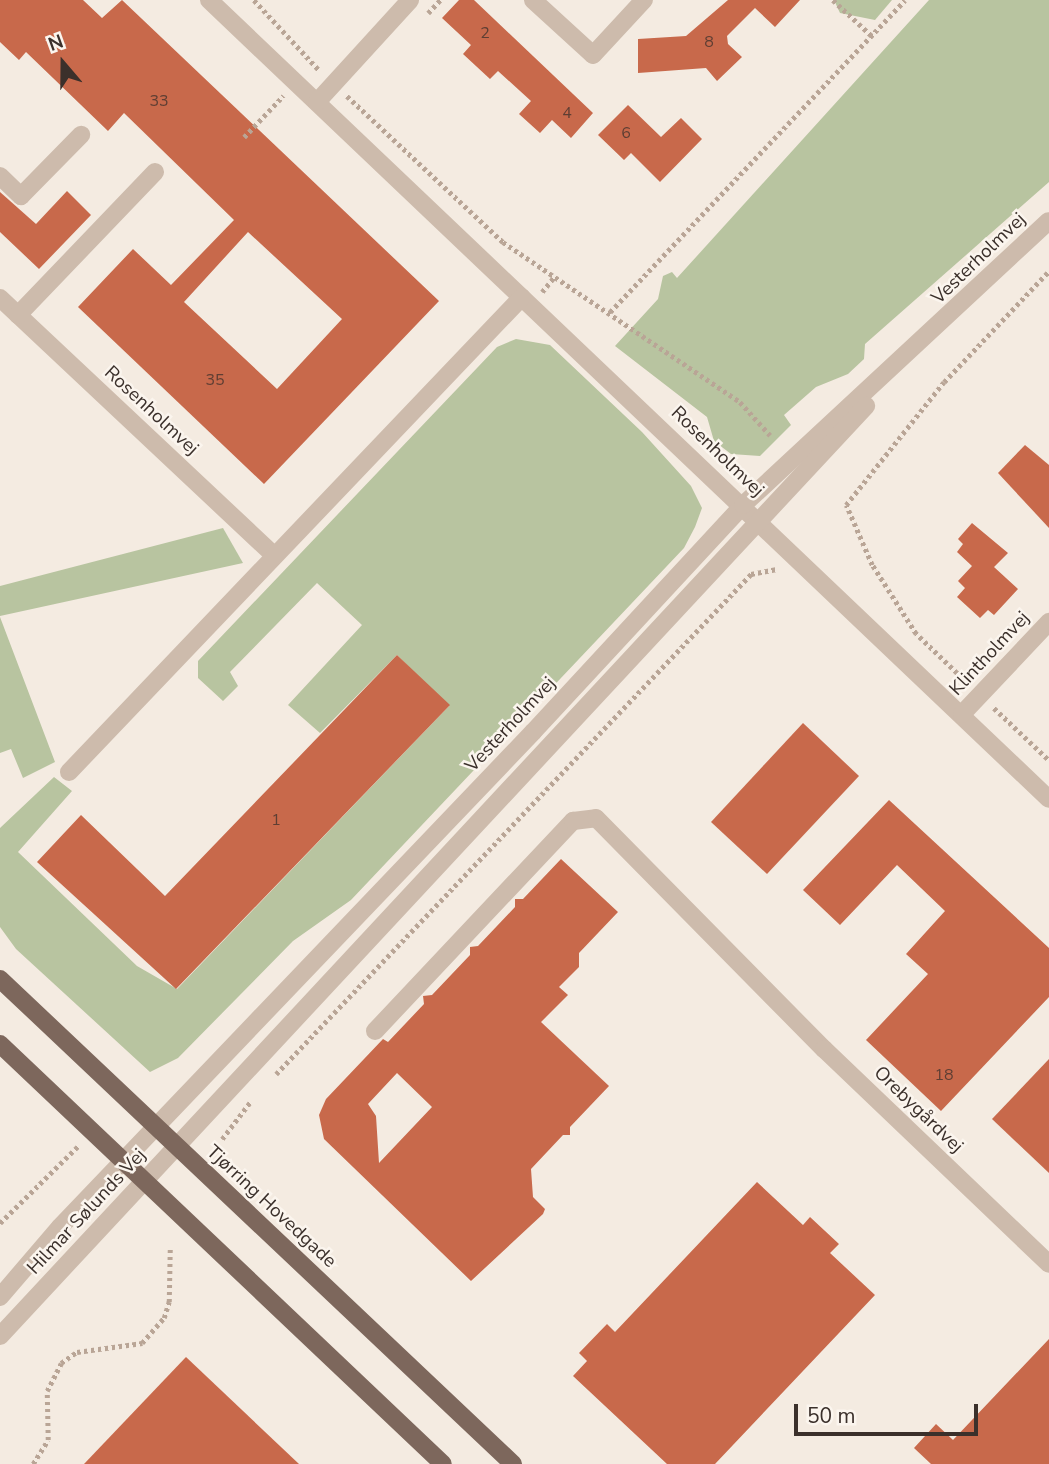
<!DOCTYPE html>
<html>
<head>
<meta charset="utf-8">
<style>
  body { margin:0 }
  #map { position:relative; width:1049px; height:1464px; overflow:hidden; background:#f4ebe1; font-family:"Nunito Sans",sans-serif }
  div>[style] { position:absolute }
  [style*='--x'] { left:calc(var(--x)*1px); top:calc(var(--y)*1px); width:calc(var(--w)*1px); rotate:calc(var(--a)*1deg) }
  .green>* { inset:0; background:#b8c4a0 }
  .building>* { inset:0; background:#c8694b }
  .path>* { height:4.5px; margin-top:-2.25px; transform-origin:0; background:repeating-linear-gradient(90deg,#b9a596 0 3.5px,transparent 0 7px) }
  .minor>* { height:18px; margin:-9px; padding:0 9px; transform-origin:9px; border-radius:9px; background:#cdbbac }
  .major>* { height:18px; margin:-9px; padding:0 9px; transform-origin:9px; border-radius:9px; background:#7d675c }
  span { translate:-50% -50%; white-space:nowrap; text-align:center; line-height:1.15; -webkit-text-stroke:5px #fbf5ee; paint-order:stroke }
  .number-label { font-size:16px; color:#5e3e33 }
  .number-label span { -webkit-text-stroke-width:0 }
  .street-label { font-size:19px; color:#3b302b }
  .north { position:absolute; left:28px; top:28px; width:70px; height:70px; -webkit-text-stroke:5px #fbf5ee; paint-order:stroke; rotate:340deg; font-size:19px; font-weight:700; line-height:28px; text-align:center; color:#3b302b }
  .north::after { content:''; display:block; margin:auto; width:24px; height:32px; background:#3b302b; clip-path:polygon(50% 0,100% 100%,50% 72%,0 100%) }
  .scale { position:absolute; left:794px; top:1404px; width:184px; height:32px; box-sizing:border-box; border:4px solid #3b302b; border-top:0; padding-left:9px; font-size:21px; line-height:24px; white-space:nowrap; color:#3b302b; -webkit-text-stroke:5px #fbf5ee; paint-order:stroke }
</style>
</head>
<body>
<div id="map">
  <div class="green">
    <i style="clip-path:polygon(834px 0,892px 0,875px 20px,840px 13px)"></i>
    <i style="clip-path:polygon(929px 0,1049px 0,1049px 182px,865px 344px,864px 359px,848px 374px,816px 387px,784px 415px,791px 425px,760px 456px,731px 454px,714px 441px,707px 417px,615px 346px,658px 299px,663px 276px,672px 272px,677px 278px)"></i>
    <i style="clip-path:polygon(516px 339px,550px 345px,642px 432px,691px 486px,702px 508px,695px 527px,684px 548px,351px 900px,293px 941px,178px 1058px,150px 1072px,16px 949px,0 927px,0 828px,54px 777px,72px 791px,18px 852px,137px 966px,177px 989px,449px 706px,397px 655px,320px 733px,288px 705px,362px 625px,317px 583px,230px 672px,238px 686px,223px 701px,198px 678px,198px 661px,497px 347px)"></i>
    <i style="clip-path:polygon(223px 528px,243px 563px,0 616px,0 586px)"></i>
    <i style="clip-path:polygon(0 617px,55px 762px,23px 778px,11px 749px,0 753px)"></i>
  </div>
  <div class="building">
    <i style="clip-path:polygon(evenodd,0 0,83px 0,102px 18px,122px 0,439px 301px,264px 484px,78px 307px,133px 249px,171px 285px,234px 220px,124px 113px,108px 131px,26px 52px,19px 60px,0 42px,0 0,248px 232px,342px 319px,277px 389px,184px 302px,248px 232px)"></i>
    <i style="clip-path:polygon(459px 0,474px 0,593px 113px,571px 138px,552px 120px,540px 133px,519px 114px,531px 101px,498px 71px,490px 79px,463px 54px,471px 45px,442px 18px)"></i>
    <i style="clip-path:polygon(728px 0,800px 0,775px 27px,755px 8px,727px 36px,728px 44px,742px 57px,717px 81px,706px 68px,638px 73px,638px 39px,686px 36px)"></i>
    <i style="clip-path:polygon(628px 105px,661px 137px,681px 118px,702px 139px,660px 182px,631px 153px,624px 160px,598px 135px)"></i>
    <i style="clip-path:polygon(67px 191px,91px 215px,39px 269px,0 232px,0 192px,36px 224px)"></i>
    <i style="clip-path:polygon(1025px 445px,1049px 465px,1049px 528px,998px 473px)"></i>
    <i style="clip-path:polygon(972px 523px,1008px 553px,994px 567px,1018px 589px,994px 615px,988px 610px,980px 618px,957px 597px,965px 588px,958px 581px,972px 566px,957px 552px,963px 544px,958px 539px)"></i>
    <i style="clip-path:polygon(397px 655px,450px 705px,176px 989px,37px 862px,81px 815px,165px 896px)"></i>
    <i style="clip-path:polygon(803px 723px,859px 776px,767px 874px,711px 822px)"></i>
    <i style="clip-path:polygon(889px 800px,1049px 948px,1049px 997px,941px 1111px,866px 1040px,928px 974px,906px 954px,945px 911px,897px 865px,840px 925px,803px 890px)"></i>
    <i style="clip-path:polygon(evenodd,561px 859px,618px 912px,579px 953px,579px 967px,559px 987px,568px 995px,541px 1022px,609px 1086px,570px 1127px,570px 1135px,563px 1135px,531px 1169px,533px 1197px,545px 1209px,543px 1214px,471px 1281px,324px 1139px,319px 1115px,326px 1099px,383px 1039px,388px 1042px,424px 1004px,423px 996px,432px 995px,470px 955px,470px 947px,478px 946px,515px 907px,515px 899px,523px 899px,561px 859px,397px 1073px,432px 1107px,379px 1163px,376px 1116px,368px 1104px,397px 1073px)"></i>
    <i style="clip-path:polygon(1049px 1059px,1049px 1173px,992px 1119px)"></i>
    <i style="clip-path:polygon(757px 1182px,803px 1225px,810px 1217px,839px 1244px,830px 1253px,875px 1295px,715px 1464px,667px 1464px,573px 1376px,587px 1361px,579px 1353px,607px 1324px,615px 1332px)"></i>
    <i style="clip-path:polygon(1049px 1339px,1049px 1464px,931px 1464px,914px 1448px,936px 1424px,953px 1440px)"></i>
    <i style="clip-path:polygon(186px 1357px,299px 1464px,84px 1464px)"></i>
  </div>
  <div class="path">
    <i style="--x:254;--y:0;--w:97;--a:47.1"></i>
    <i style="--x:833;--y:0;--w:53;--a:42.7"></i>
    <i style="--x:428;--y:13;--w:18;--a:-47"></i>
    <i style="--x:347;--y:96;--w:214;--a:43.1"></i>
    <i style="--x:503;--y:242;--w:286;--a:34"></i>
    <i style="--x:740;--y:402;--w:45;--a:47.7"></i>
    <i style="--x:244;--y:137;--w:57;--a:-46.4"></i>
    <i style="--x:542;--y:292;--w:21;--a:-51"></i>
    <i style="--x:610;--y:312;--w:429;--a:-46.6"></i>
    <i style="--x:967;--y:683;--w:71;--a:-136.1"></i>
    <i style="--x:916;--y:634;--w:82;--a:-122.5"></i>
    <i style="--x:872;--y:565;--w:65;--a:-113.4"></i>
    <i style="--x:846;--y:505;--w:157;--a:-51.5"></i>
    <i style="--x:944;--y:382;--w:153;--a:-46.6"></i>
    <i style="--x:994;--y:708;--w:76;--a:43.4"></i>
    <i style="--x:276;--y:1074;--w:690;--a:-46.47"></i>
    <i style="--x:751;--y:574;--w:25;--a:-11"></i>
    <i style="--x:222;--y:1139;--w:48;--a:-52.7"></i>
    <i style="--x:0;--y:1223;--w:110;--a:-44.6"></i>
    <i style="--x:33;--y:1464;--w:28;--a:-58"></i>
    <i style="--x:48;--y:1440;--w:49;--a:-91.2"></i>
    <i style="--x:47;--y:1391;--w:31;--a:-63"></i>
    <i style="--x:61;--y:1363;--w:19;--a:-35"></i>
    <i style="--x:77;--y:1352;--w:66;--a:-7.9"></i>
    <i style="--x:142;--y:1343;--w:33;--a:-49"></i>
    <i style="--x:164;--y:1318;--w:17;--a:-73"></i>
    <i style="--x:169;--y:1302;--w:54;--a:-88.9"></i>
  </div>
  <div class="minor">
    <i style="--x:209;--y:0;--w:1159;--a:43.57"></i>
    <i style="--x:533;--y:0;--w:81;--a:42.5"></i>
    <i style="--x:593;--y:55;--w:75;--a:-47.2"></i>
    <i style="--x:317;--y:102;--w:138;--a:-47.6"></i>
    <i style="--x:0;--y:176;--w:29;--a:44"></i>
    <i style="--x:21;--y:196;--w:86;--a:-45.5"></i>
    <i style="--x:0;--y:298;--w:374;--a:43.2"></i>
    <i style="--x:18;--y:315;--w:198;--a:-46.2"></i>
    <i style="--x:962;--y:714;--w:127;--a:-46.6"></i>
    <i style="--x:69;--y:772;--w:656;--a:-46.36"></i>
    <i style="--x:375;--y:1031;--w:289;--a:-46.7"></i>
    <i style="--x:573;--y:821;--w:23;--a:-7"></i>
    <i style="--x:596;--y:818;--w:325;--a:45.4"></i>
    <i style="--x:824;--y:1049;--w:311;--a:43.7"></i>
    <i style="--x:0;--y:1297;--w:92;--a:-49.4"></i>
    <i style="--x:60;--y:1227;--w:685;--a:-46.3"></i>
    <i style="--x:533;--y:732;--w:309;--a:-47.2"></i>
    <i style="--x:743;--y:505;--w:417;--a:-42.9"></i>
    <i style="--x:0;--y:1336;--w:1271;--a:-47.04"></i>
  </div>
  <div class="major">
    <i style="--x:0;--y:979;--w:706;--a:43.39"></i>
    <i style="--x:0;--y:1044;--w:610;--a:43.47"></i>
  </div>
  <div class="number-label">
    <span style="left:485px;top:33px">2</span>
    <span style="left:709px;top:42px">8</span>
    <span style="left:159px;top:101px">33</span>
    <span style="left:567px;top:113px">4</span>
    <span style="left:626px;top:133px">6</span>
    <span style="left:215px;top:380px">35</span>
    <span style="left:276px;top:820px">1</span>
    <span style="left:944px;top:1075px">18</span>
  </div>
  <div class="street-label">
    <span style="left:979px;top:259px;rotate:-44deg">Vesterholmvej</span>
    <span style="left:151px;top:411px;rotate:43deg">Rosenholmvej</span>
    <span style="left:717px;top:452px;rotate:44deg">Rosenholmvej</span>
    <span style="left:990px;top:654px;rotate:-47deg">Klintholmvej</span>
    <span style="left:511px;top:725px;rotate:-47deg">Vesterholmvej</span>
    <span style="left:918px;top:1110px;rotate:44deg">Orebygårdvej</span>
    <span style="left:271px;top:1207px;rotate:43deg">Tjørring Hovedgade</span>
    <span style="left:87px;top:1212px;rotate:-47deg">Hilmar Sølunds Vej</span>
  </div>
  <div class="north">N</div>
  <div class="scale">50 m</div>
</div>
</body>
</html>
